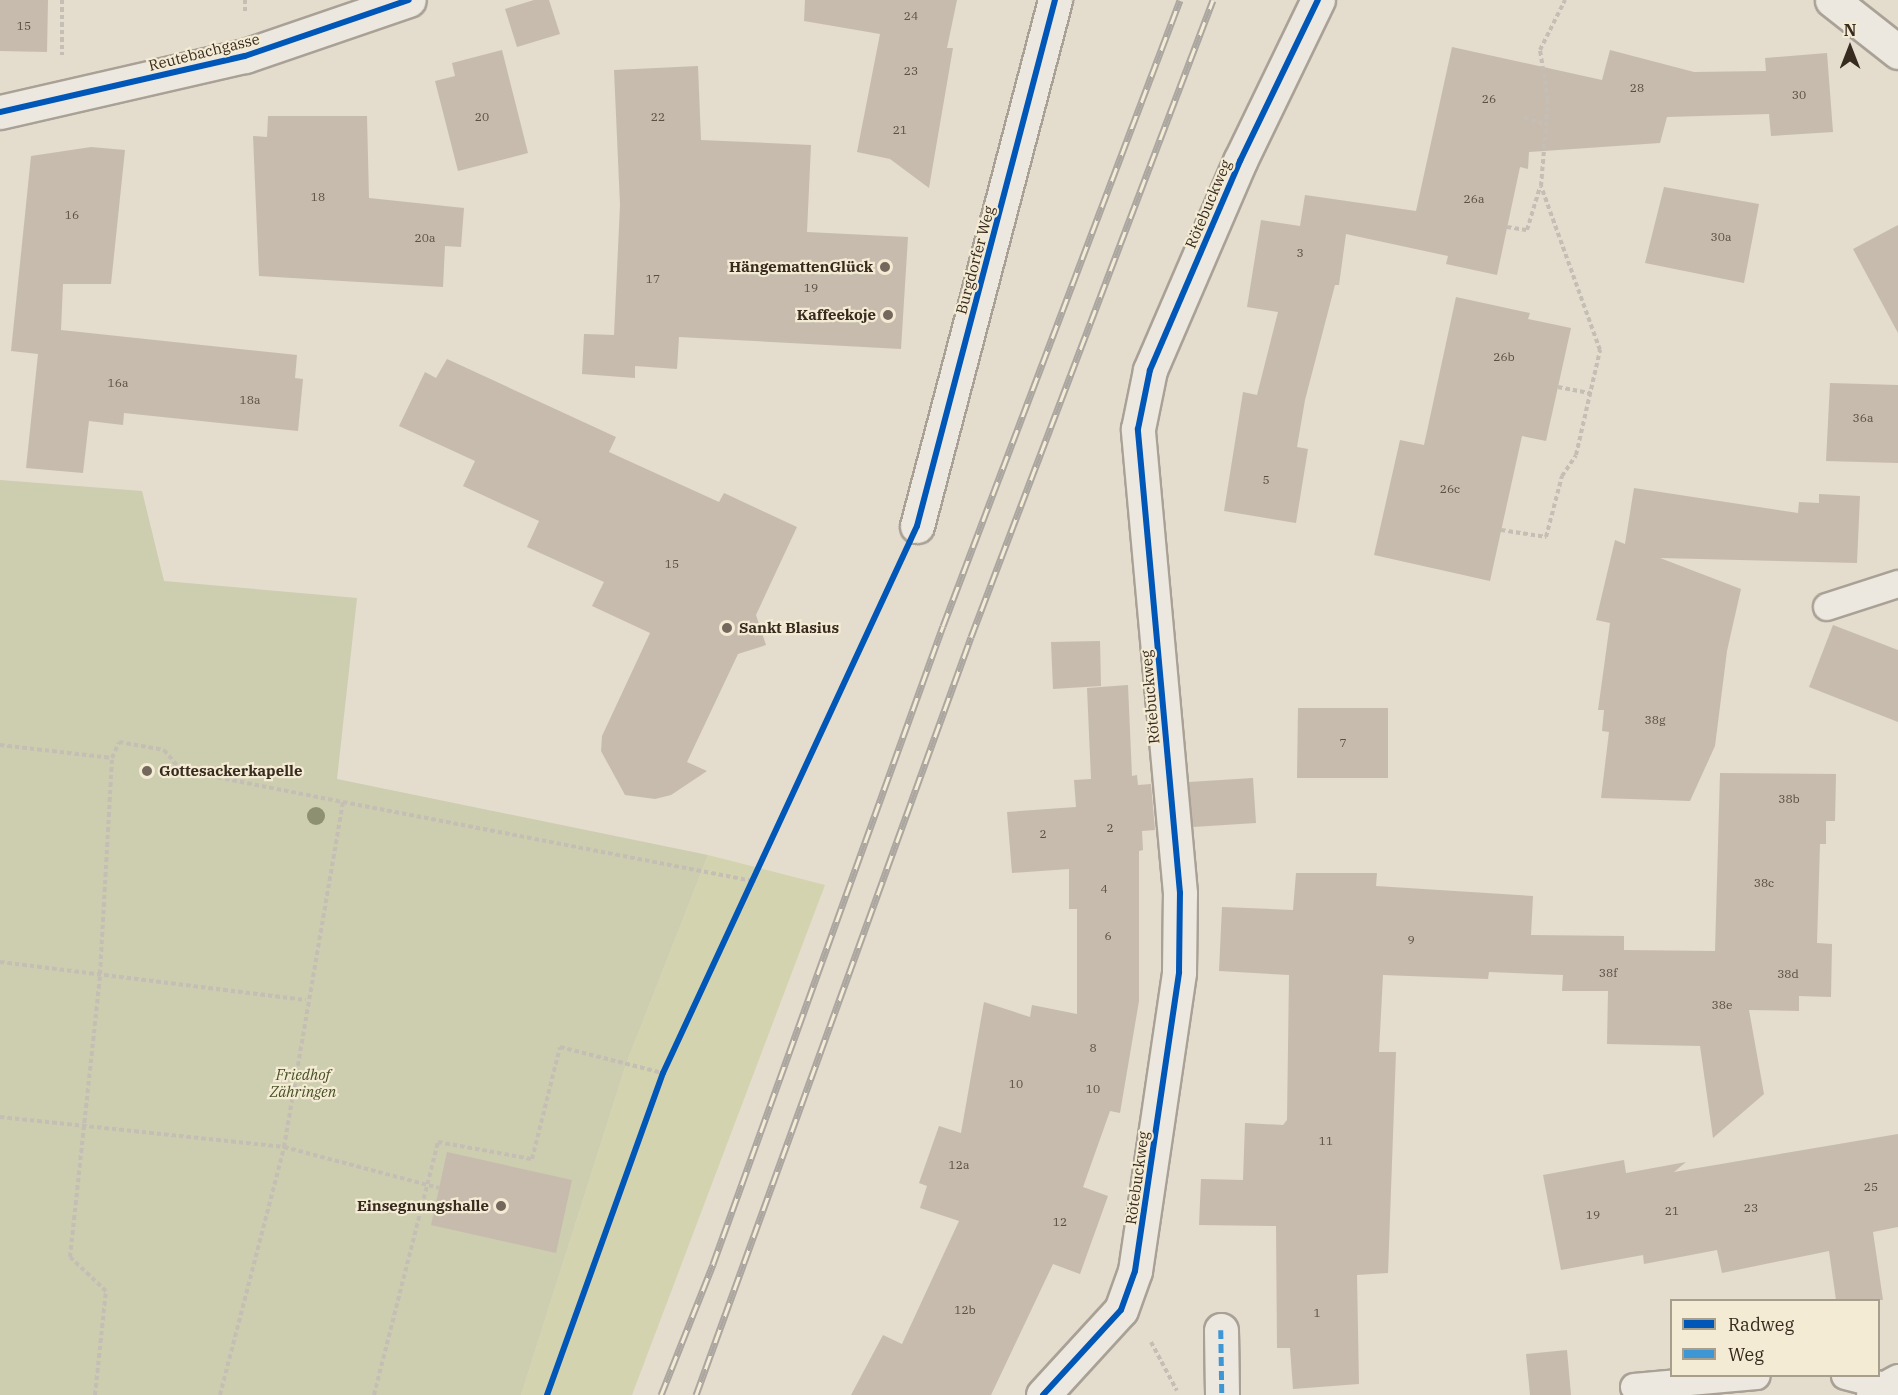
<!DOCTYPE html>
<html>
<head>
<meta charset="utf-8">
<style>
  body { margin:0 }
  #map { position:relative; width:1898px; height:1395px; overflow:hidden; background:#e4dccd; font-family:"IBM Plex Serif",serif }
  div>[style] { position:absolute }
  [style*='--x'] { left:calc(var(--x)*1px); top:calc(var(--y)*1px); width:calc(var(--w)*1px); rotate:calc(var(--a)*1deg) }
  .green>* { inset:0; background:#d3d3b0 }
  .cemetery>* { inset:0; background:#cdcdaf }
  .building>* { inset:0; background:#c7bbae }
  .path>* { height:4px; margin-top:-2px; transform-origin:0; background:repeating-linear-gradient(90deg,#c5beb5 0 4.5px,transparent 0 7.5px) }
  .roads { filter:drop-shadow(2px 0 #a9a196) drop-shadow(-2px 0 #a9a196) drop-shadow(0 2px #a9a196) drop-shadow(0 -2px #a9a196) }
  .lane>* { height:26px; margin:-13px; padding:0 13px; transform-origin:13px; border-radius:13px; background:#ece8df }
  .street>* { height:33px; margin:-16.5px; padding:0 16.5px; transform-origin:16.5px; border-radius:16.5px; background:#ece8df }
  .rail>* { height:7px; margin-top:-3.5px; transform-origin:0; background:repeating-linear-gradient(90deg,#f4ebd4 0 14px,#aba69f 0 28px); box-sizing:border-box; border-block:2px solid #aba69f }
  .quiet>* { height:4.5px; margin-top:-2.25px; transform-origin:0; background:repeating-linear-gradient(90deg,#3e96d5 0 9px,transparent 0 13.5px) }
  .cycleway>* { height:6px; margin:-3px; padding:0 3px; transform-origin:3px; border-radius:3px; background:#0057b8 }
  .trees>* { width:18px; height:18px; margin:-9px; border-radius:50%; background:#8e9171 }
  .dots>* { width:16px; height:16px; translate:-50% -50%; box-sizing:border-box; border:3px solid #f4ebd4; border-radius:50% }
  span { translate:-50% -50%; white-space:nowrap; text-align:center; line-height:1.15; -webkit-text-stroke:4.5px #f4ebd4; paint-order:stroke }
  .number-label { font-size:12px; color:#5b4e43 }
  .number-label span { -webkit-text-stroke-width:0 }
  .street-label { font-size:15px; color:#372a1f }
  .poi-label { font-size:15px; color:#372a1f; font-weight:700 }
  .right { translate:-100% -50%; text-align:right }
  .left { translate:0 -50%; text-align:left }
  .park-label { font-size:15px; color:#485326; font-style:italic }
  .legend { position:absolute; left:1670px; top:1299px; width:210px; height:78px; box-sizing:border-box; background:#f4ebd4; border:2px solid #a89e8c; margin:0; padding:8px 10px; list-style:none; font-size:18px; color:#372a1f }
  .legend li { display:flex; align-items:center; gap:12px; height:30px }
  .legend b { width:30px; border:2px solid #a89e8c }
  .north { position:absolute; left:1820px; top:18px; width:60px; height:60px; -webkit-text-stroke:4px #f4ebd4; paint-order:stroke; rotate:0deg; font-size:16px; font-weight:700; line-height:24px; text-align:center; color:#372a1f }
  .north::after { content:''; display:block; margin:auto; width:21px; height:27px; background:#372a1f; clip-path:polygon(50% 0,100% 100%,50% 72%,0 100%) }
</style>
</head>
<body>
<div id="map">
  <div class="green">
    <i style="clip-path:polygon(708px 855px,825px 885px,632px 1395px,521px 1395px,626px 1064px)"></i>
  </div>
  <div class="cemetery">
    <i style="clip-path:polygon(0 480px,142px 491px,164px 581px,357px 598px,337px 779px,708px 855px,626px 1064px,521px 1395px,0 1395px)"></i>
  </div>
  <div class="building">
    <i style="clip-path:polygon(0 0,48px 0,47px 52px,0 51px)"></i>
    <i style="clip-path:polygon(534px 0,549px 0,560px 34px,517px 47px,505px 9px)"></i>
    <i style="clip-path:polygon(805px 0,957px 0,947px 48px,953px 48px,929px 188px,890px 159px,857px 152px,880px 34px,804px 21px)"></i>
    <i style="clip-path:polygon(1452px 47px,1602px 80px,1610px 50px,1694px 72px,1766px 71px,1765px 58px,1827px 53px,1833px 132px,1771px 136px,1769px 114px,1667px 117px,1660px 143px,1529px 152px,1528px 169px,1520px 167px,1497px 275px,1446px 264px,1448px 256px,1346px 234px,1339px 285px,1335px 285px,1305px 400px,1297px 447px,1308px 449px,1296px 523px,1224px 511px,1243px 392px,1257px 395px,1278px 312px,1247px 307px,1261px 220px,1300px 226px,1305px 195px,1416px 211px)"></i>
    <i style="clip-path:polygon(502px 50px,528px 153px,458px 171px,435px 81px,455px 76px,452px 63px)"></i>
    <i style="clip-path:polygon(698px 66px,701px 140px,811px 145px,807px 232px,908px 237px,901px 349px,679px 337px,677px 369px,635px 366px,635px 378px,582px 374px,584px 334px,614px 335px,620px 205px,614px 70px)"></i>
    <i style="clip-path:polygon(268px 116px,367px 116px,369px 198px,464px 208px,461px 247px,445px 246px,443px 287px,259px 276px,253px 136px,267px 137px)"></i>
    <i style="clip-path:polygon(91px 147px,125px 150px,111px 284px,63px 284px,61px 330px,297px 355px,295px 378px,303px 379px,298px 431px,124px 413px,123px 425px,89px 421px,83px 473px,26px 468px,38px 354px,11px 351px,31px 156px)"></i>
    <i style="clip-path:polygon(1664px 187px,1759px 204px,1744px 283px,1645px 263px)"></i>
    <i style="clip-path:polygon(1898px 225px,1898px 333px,1853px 249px)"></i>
    <i style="clip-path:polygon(1456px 297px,1530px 313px,1528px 319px,1571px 328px,1546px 441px,1522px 436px,1490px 581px,1374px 555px,1400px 440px,1424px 445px)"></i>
    <i style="clip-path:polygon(447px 359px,616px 437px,609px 452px,719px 502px,724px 493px,797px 527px,756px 615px,766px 645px,738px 654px,687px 762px,707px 771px,671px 795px,655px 799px,625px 795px,601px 751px,602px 736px,650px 633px,592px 606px,604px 582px,527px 547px,539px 521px,463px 486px,475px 461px,399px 426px,425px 372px,436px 378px)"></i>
    <i style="clip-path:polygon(1830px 383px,1898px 385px,1898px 463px,1826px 461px)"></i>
    <i style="clip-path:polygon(1634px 488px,1798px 513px,1799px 502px,1819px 503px,1819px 494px,1860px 496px,1857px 563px,1660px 558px,1741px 589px,1727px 651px,1715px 746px,1690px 801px,1601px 798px,1609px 732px,1602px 731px,1604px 710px,1598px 710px,1610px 623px,1596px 620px,1615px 540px,1625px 544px)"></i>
    <i style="clip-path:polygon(1833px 625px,1898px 650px,1898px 722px,1809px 687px)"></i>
    <i style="clip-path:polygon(1100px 641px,1101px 686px,1053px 689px,1051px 642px)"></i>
    <i style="clip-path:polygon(1128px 685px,1132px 776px,1137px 775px,1138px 785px,1151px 784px,1155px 830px,1142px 831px,1143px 850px,1139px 851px,1139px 1001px,1120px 1113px,1110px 1111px,1083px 1187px,1108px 1196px,1080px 1274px,1053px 1264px,991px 1395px,851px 1395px,883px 1335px,902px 1344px,959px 1221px,920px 1208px,927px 1186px,919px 1183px,939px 1126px,961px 1133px,984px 1002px,1030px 1017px,1032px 1005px,1077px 1014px,1077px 909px,1069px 909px,1069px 869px,1012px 873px,1007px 812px,1076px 807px,1074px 780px,1091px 779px,1087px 688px)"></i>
    <i style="clip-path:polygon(1298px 708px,1388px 708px,1388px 778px,1297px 778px)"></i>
    <i style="clip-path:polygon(1720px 773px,1836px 774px,1835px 821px,1826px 821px,1826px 844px,1820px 844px,1817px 943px,1832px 944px,1831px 997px,1799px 996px,1799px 1011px,1749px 1010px,1764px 1094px,1713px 1138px,1700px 1046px,1607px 1044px,1608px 991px,1562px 991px,1563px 975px,1489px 972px,1488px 979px,1383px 975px,1379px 1052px,1396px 1052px,1388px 1273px,1357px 1275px,1359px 1384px,1293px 1389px,1290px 1348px,1277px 1348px,1276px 1226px,1199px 1225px,1201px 1179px,1243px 1180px,1245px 1123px,1283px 1125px,1287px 1120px,1289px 975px,1219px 971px,1222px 907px,1293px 910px,1296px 873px,1377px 873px,1376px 886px,1533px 896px,1531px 935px,1624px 936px,1624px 950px,1715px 951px)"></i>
    <i style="clip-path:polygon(1253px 778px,1256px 823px,1193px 827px,1189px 782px)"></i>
    <i style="clip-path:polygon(1898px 1134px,1898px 1227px,1873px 1232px,1883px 1300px,1836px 1300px,1829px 1251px,1722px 1273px,1717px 1250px,1644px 1264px,1643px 1255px,1561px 1270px,1543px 1175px,1624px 1160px,1626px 1173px,1686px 1162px,1674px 1172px)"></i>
    <i style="clip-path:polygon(447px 1152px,572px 1180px,556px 1253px,431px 1225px)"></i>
    <i style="clip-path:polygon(1567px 1350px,1571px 1395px,1530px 1395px,1526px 1354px)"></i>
  </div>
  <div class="path">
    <i style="--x:62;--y:0;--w:55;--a:90"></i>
    <i style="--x:245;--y:11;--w:11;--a:-90"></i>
    <i style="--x:1524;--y:118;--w:24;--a:15"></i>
    <i style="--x:1507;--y:227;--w:20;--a:9"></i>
    <i style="--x:1527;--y:230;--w:45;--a:-73.2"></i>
    <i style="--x:1558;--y:387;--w:33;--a:11"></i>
    <i style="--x:1501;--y:530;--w:46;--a:8.8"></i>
    <i style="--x:1546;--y:537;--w:63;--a:-75.3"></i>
    <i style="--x:1562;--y:476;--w:25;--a:-56"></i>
    <i style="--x:1576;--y:455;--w:108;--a:-77.1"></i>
    <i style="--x:1600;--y:350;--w:174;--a:-109.8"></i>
    <i style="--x:1541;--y:186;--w:86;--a:-85.3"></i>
    <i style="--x:1548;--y:100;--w:51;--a:-99.1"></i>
    <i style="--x:1540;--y:50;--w:56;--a:-63.4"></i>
    <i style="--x:0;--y:745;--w:113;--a:6.6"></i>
    <i style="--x:112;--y:758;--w:17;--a:-66"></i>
    <i style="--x:119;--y:742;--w:46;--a:10.1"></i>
    <i style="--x:164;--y:750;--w:26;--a:50"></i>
    <i style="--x:181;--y:770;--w:165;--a:11.2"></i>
    <i style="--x:0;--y:962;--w:308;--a:7.1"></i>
    <i style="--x:0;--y:1117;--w:286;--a:6"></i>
    <i style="--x:284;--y:1147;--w:160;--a:14.8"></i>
    <i style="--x:1151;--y:1342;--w:55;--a:62"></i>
    <i style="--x:95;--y:1395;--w:105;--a:-84"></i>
    <i style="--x:106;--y:1291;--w:50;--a:-136.6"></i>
    <i style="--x:70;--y:1257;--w:285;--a:-83.9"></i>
    <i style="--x:100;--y:974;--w:216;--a:-86.8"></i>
    <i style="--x:220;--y:1395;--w:256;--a:-75.5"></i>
    <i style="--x:284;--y:1147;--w:350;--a:-80.3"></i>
    <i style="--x:343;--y:802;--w:420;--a:10.9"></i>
    <i style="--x:374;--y:1395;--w:261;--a:-75.8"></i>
    <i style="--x:438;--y:1142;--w:96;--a:10.3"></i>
    <i style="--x:532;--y:1159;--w:115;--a:-76"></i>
    <i style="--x:560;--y:1047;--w:106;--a:14.2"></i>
  </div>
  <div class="roads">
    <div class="lane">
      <i style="--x:1827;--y:607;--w:75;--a:-17.9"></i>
      <i style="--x:1845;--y:1376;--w:40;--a:14.4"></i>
      <i style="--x:1634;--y:1387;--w:123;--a:-5.1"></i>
    </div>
    <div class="street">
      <i style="--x:1832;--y:0;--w:84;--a:38.2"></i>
      <i style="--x:0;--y:112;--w:251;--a:-12.9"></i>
      <i style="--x:245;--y:56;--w:173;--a:-18.9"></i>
      <i style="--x:917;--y:526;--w:544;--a:-75.3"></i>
      <i style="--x:1221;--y:1330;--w:65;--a:89.1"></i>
      <i style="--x:1043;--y:1395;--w:115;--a:-47.5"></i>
      <i style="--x:1121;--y:1310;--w:41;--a:-70.3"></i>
      <i style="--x:1135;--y:1271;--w:302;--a:-81.6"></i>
      <i style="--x:1179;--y:972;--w:79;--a:-89.3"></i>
      <i style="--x:1180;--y:893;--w:466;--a:-95.2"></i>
      <i style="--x:1138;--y:429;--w:60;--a:-78.5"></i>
      <i style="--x:1150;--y:370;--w:228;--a:-66.7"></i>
      <i style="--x:1240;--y:161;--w:179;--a:-64.2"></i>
      <i style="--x:1873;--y:1395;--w:29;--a:-29"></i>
    </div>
  </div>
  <div class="rail">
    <i style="--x:661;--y:1395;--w:141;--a:-68.3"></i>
    <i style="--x:713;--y:1264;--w:678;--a:-70.18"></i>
    <i style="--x:943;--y:626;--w:669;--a:-69.26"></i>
    <i style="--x:696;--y:1395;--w:806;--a:-70.06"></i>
    <i style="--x:971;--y:637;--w:681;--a:-69.2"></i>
  </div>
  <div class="quiet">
    <i style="--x:1221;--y:1330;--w:65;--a:89.1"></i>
  </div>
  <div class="cycleway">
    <i style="--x:0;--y:112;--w:251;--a:-12.9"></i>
    <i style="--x:245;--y:56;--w:173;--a:-18.9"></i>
    <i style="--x:547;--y:1395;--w:342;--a:-70.2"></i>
    <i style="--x:663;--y:1073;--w:603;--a:-65.09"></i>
    <i style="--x:917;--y:526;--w:544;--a:-75.3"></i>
    <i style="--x:1043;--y:1395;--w:115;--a:-47.5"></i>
    <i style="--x:1121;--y:1310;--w:41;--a:-70.3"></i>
    <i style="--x:1135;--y:1271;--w:302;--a:-81.6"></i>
    <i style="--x:1179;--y:972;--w:79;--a:-89.3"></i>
    <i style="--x:1180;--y:893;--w:466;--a:-95.2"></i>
    <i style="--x:1138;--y:429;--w:60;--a:-78.5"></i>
    <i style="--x:1150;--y:370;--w:228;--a:-66.7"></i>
    <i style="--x:1240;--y:161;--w:179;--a:-64.2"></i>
  </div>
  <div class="trees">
    <i style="left:316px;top:816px"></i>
  </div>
  <div class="dots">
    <i style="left:885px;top:267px;background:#74685c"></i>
    <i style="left:888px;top:315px;background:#74685c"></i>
    <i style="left:727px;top:628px;background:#74685c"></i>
    <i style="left:147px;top:771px;background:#74685c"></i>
    <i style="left:501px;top:1206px;background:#74685c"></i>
  </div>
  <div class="number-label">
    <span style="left:911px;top:16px">24</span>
    <span style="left:24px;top:26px">15</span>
    <span style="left:911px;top:71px">23</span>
    <span style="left:1637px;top:88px">28</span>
    <span style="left:1799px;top:95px">30</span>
    <span style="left:1489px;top:99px">26</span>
    <span style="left:482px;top:117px">20</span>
    <span style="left:658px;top:117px">22</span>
    <span style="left:900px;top:130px">21</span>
    <span style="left:318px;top:197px">18</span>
    <span style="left:1474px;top:199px">26a</span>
    <span style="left:72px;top:215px">16</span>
    <span style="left:1721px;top:237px">30a</span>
    <span style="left:425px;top:238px">20a</span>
    <span style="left:1300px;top:253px">3</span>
    <span style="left:653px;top:279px">17</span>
    <span style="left:811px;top:288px">19</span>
    <span style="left:1504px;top:357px">26b</span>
    <span style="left:118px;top:383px">16a</span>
    <span style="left:250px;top:400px">18a</span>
    <span style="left:1863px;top:418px">36a</span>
    <span style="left:1266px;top:480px">5</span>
    <span style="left:1450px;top:489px">26c</span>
    <span style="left:672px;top:564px">15</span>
    <span style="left:1655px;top:720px">38g</span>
    <span style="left:1343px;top:743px">7</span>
    <span style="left:1789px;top:799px">38b</span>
    <span style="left:1110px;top:828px">2</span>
    <span style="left:1043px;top:834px">2</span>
    <span style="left:1764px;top:883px">38c</span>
    <span style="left:1104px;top:889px">4</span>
    <span style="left:1108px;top:936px">6</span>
    <span style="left:1411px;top:940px">9</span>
    <span style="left:1608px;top:973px">38f</span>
    <span style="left:1788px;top:974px">38d</span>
    <span style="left:1722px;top:1005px">38e</span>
    <span style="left:1093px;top:1048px">8</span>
    <span style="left:1016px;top:1084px">10</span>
    <span style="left:1093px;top:1089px">10</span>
    <span style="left:1326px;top:1141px">11</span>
    <span style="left:959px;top:1165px">12a</span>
    <span style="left:1871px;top:1187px">25</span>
    <span style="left:1751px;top:1208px">23</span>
    <span style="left:1672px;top:1211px">21</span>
    <span style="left:1593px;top:1215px">19</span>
    <span style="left:1060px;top:1222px">12</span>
    <span style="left:965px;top:1310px">12b</span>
    <span style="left:1317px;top:1313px">1</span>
  </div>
  <div class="street-label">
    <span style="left:204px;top:52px;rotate:-14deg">Reutebachgasse</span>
    <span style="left:1208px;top:204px;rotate:-67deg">Rötebuckweg</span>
    <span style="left:975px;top:260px;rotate:-75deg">Burgdorfer Weg</span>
    <span style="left:1150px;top:697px;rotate:-95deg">Rötebuckweg</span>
    <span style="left:1137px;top:1178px;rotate:-82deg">Rötebuckweg</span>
  </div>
  <div class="poi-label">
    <span class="right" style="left:873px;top:267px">HängemattenGlück</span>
    <span class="right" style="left:876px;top:315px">Kaffeekoje</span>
    <span class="left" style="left:739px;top:628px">Sankt Blasius</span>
    <span class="left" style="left:159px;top:771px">Gottesackerkapelle</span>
    <span class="right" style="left:489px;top:1206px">Einsegnungshalle</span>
  </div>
  <div class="park-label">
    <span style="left:303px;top:1083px">Friedhof<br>Zähringen</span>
  </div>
  <ul class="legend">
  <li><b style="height:8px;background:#0057b8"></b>Radweg</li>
  <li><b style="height:8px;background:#3e96d5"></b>Weg</li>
  </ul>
  <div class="north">N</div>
</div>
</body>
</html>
